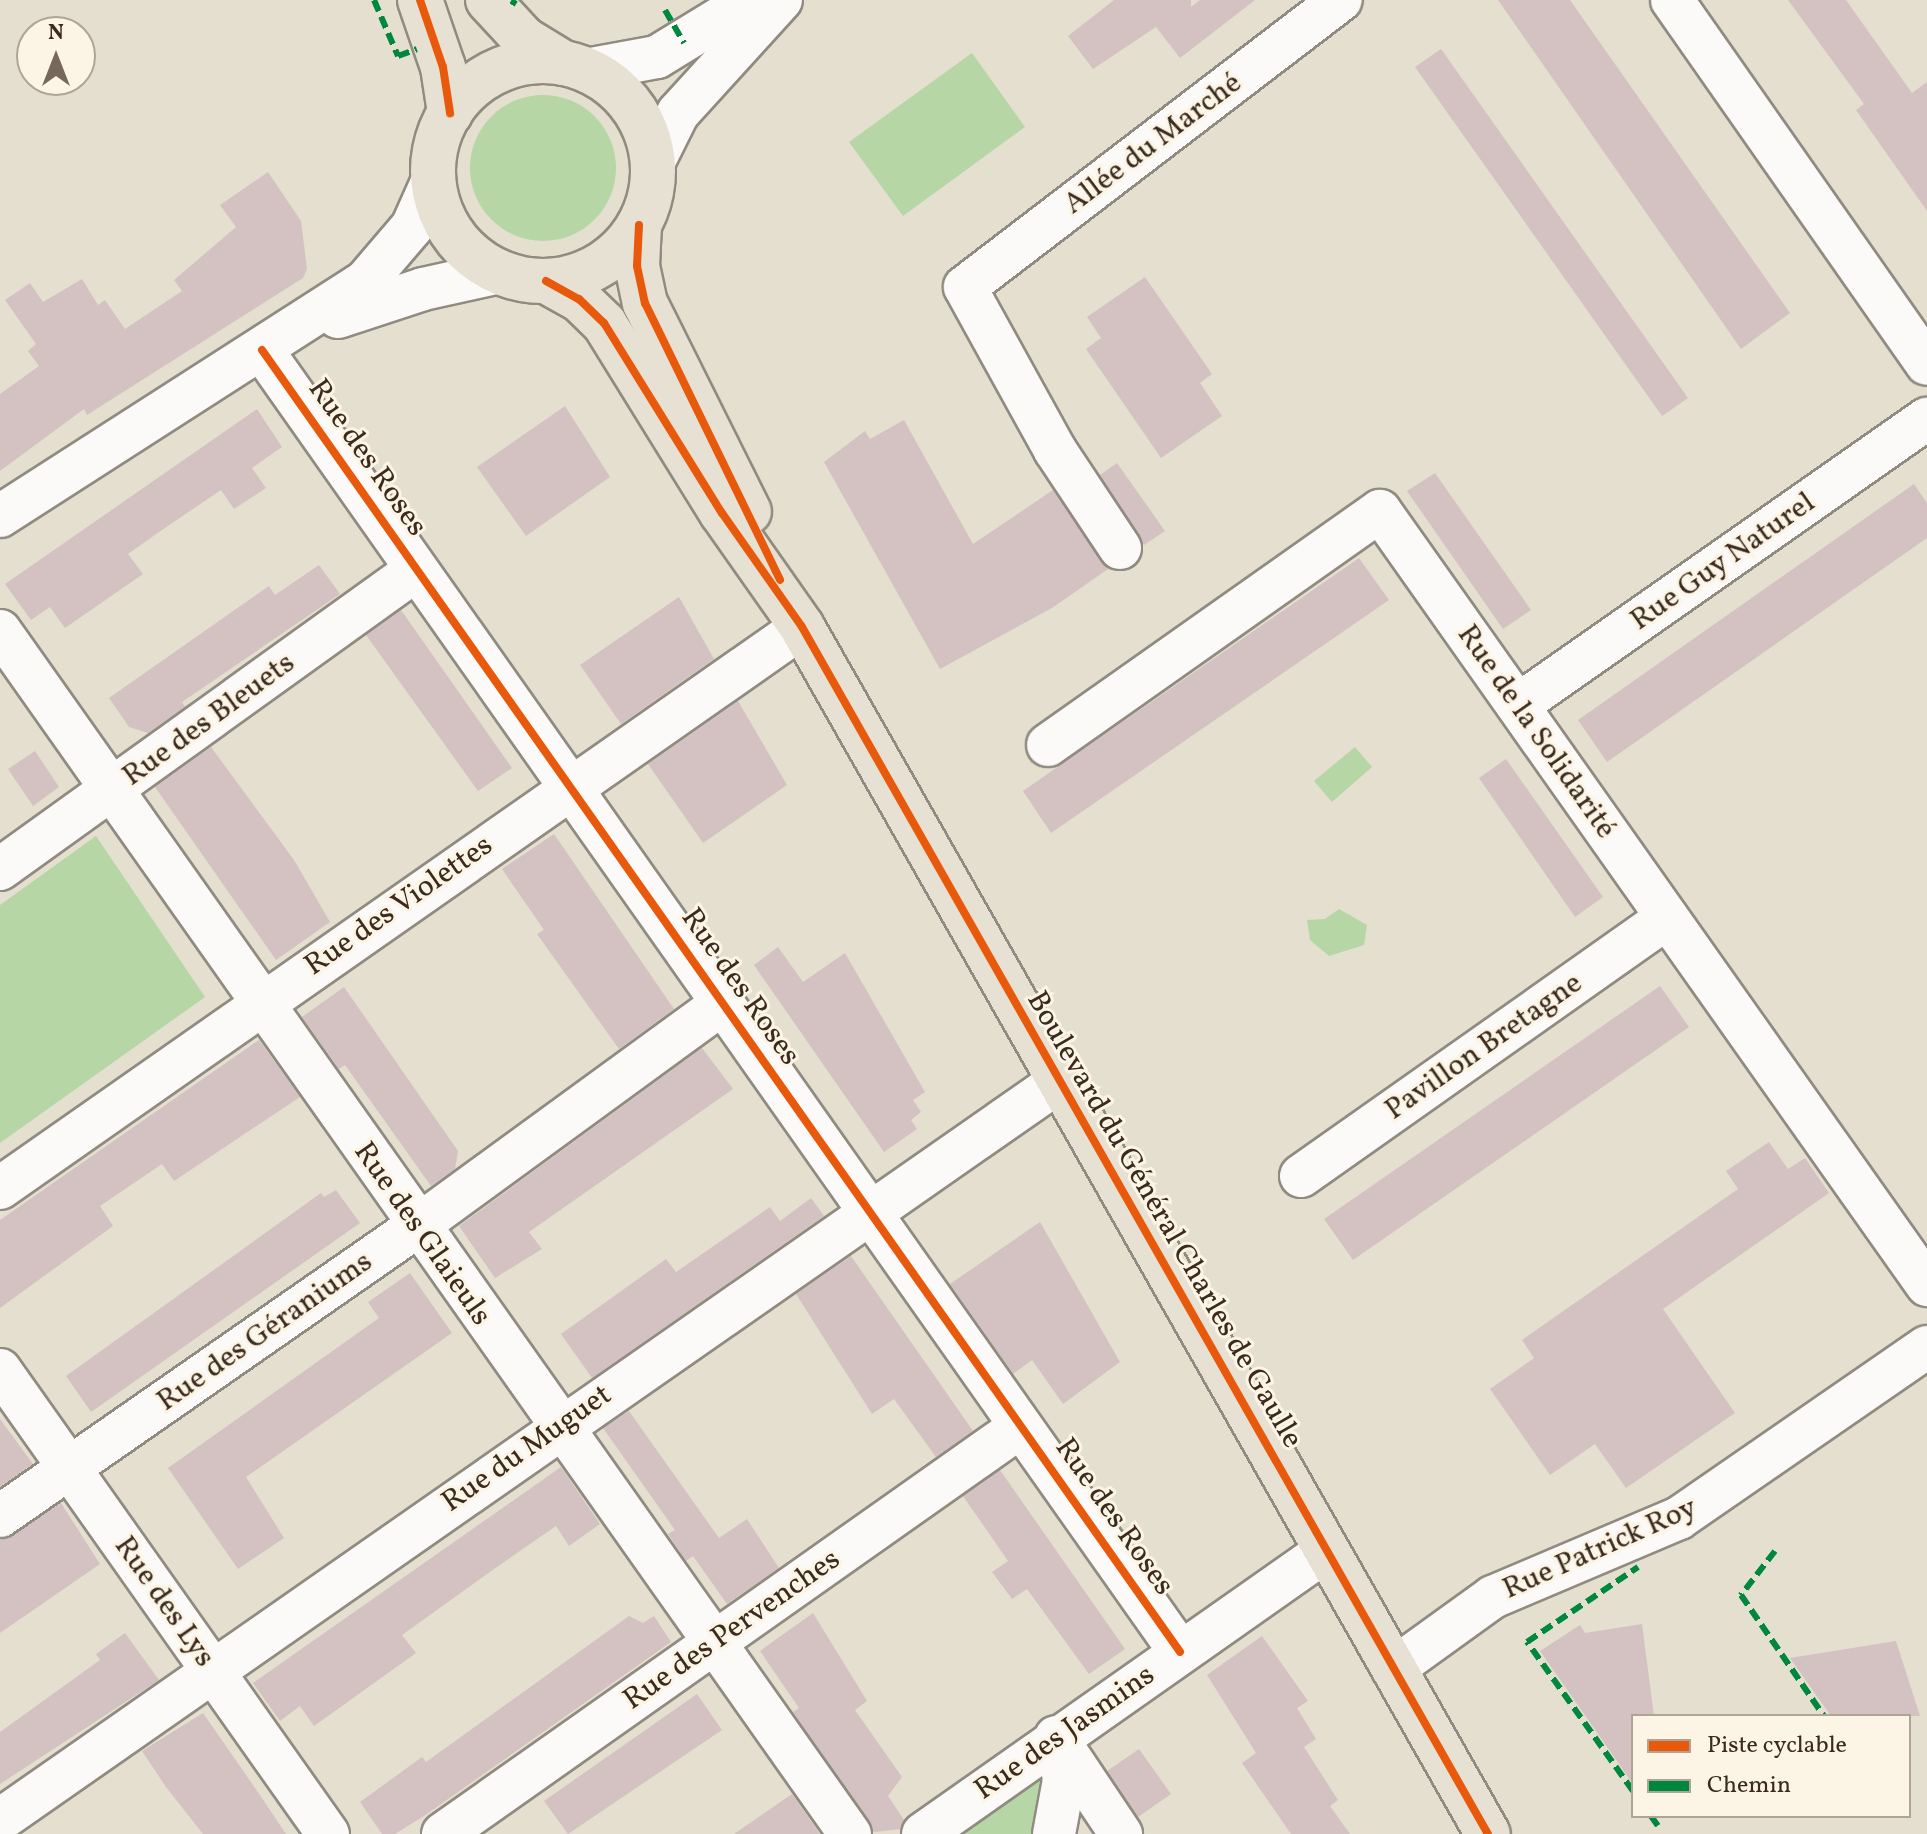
<!DOCTYPE html>
<html>
<head>
<meta charset="utf-8">
<style>
  body { margin:0 }
  #map { position:relative; width:1927px; height:1834px; overflow:hidden; background:#e4dfce; font-family:Vollkorn,serif }
  div>[style] { position:absolute }
  [style*='--x'] { left:calc(var(--x)*1px); top:calc(var(--y)*1px); width:calc(var(--w)*1px); rotate:calc(var(--a)*1deg) }
  .green>* { inset:0; background:#b6d6a6 }
  .round { border-radius:50% }
  .building>* { inset:0; background:#d4c2c2 }
  .roads { filter:drop-shadow(2px 0 #908b80) drop-shadow(-2px 0 #908b80) drop-shadow(0 2px #908b80) drop-shadow(0 -2px #908b80) }
  .minor>* { height:42px; margin:-21px; padding:0 21px; transform-origin:21px; border-radius:21px; background:#fbfaf8 }
  .major>* { height:44px; margin:-22px; padding:0 22px; transform-origin:22px; border-radius:22px; background:#e7e1d4 }
  .major>.ring { margin:-22px; padding:0; box-sizing:content-box; background:none; border:44px solid #e7e1d4; border-radius:50% }
  .quiet>* { height:6px; margin-top:-3px; transform-origin:0; background:repeating-linear-gradient(90deg,#00873e 0 12px,transparent 0 18px) }
  .cycleway>* { height:8px; margin:-4px; padding:0 4px; transform-origin:4px; border-radius:4px; background:#e8590c }
  span { translate:-50% -50%; white-space:nowrap; text-align:center; line-height:1.15; -webkit-text-stroke:6px #fcf5e5; paint-order:stroke }
  .street-label { font-size:30px; color:#3b2a1e }
  .legend { position:absolute; left:1631px; top:1714px; width:280px; height:104px; box-sizing:border-box; background:#fcf5e5; border:2px solid #afa495; margin:0; padding:10px 14px; list-style:none; font-size:24px; color:#3b2a1e }
  .legend li { display:flex; align-items:center; gap:16px; height:40px }
  .legend b { width:40px; border:2px solid #afa495 }
  .north { position:absolute; left:16px; top:16px; width:80px; height:80px; box-sizing:border-box; background:#fcf5e5; border:2px solid #afa495; border-radius:50%; rotate:0deg; font-size:22px; font-weight:700; line-height:32px; text-align:center; color:#3b2a1e }
  .north::after { content:''; display:block; margin:auto; width:28px; height:36px; background:#76695c; clip-path:polygon(50% 0,100% 100%,50% 72%,0 100%) }
</style>
</head>
<body>
<div id="map">
  <div class="green">
    <i style="clip-path:polygon(972px 53px,1025px 127px,903px 216px,849px 142px)"></i>
    <i class="round" style="left:470px;top:95px;width:146px;height:146px"></i>
    <i style="clip-path:polygon(1355px 747px,1372px 767px,1332px 802px,1314px 781px)"></i>
    <i style="clip-path:polygon(96px 836px,205px 997px,0 1143px,0 905px)"></i>
    <i style="clip-path:polygon(1339px 909px,1367px 925px,1364px 945px,1329px 956px,1310px 940px,1307px 920px,1325px 919px)"></i>
    <i style="clip-path:polygon(1049px 1760px,1040px 1834px,945px 1834px)"></i>
  </div>
  <div class="building">
    <i style="clip-path:polygon(1114px 0,1191px 0,1191px 7px,1200px 0,1255px 0,1180px 58px,1156px 27px,1093px 69px,1068px 36px)"></i>
    <i style="clip-path:polygon(1498px 0,1570px 0,1790px 313px,1741px 349px)"></i>
    <i style="clip-path:polygon(1788px 0,1846px 0,1912px 93px,1927px 82px,1927px 211px,1856px 110px,1864px 104px)"></i>
    <i style="clip-path:polygon(1441px 49px,1688px 398px,1662px 416px,1415px 67px)"></i>
    <i style="clip-path:polygon(268px 172px,301px 221px,307px 269px,303px 278px,87px 415px,84px 409px,0 471px,0 394px,39px 366px,28px 351px,36px 344px,5px 300px,30px 283px,43px 302px,82px 279px,98px 305px,105px 300px,125px 329px,182px 291px,174px 280px,236px 227px,220px 205px)"></i>
    <i style="clip-path:polygon(1145px 277px,1212px 374px,1200px 383px,1222px 416px,1161px 458px,1086px 349px,1101px 338px,1087px 317px)"></i>
    <i style="clip-path:polygon(565px 406px,610px 477px,526px 536px,477px 467px)"></i>
    <i style="clip-path:polygon(257px 409px,282px 447px,252px 468px,266px 488px,234px 509px,221px 490px,159px 532px,128px 554px,143px 574px,65px 628px,50px 607px,31px 620px,5px 584px)"></i>
    <i style="clip-path:polygon(904px 420px,973px 544px,1053px 490px,1108px 569px,1052px 608px,940px 669px,824px 462px,865px 431px,870px 439px)"></i>
    <i style="clip-path:polygon(1117px 463px,1165px 531px,1144px 545px,1100px 475px)"></i>
    <i style="clip-path:polygon(1435px 473px,1531px 610px,1503px 629px,1407px 491px)"></i>
    <i style="clip-path:polygon(1914px 484px,1927px 503px,1927px 538px,1607px 762px,1578px 720px)"></i>
    <i style="clip-path:polygon(1359px 558px,1389px 600px,1051px 833px,1023px 791px)"></i>
    <i style="clip-path:polygon(319px 565px,340px 594px,182px 702px,185px 707px,148px 733px,129px 727px,109px 698px,269px 586px,275px 595px)"></i>
    <i style="clip-path:polygon(679px 597px,714px 659px,621px 724px,580px 665px)"></i>
    <i style="clip-path:polygon(401px 610px,512px 768px,478px 791px,366px 635px)"></i>
    <i style="clip-path:polygon(738px 701px,787px 785px,703px 843px,648px 764px)"></i>
    <i style="clip-path:polygon(211px 747px,294px 860px,330px 922px,276px 960px,155px 787px)"></i>
    <i style="clip-path:polygon(35px 751px,59px 787px,33px 806px,8px 769px)"></i>
    <i style="clip-path:polygon(1506px 759px,1603px 897px,1575px 917px,1479px 778px)"></i>
    <i style="clip-path:polygon(554px 834px,674px 1009px,619px 1049px,537px 934px,544px 930px,502px 869px)"></i>
    <i style="clip-path:polygon(778px 947px,803px 982px,845px 953px,925px 1092px,913px 1100px,921px 1112px,911px 1120px,917px 1129px,884px 1152px,754px 965px)"></i>
    <i style="clip-path:polygon(1660px 986px,1689px 1027px,1353px 1260px,1324px 1219px)"></i>
    <i style="clip-path:polygon(344px 987px,458px 1151px,455px 1169px,431px 1186px,345px 1065px,339px 1069px,302px 1017px)"></i>
    <i style="clip-path:polygon(259px 1040px,300px 1097px,174px 1181px,162px 1164px,100px 1206px,113px 1226px,0 1308px,0 1220px)"></i>
    <i style="clip-path:polygon(702px 1048px,733px 1089px,529px 1232px,542px 1249px,495px 1278px,459px 1226px)"></i>
    <i style="clip-path:polygon(1769px 1142px,1788px 1169px,1805px 1158px,1829px 1193px,1663px 1309px,1735px 1413px,1626px 1488px,1595px 1444px,1550px 1475px,1490px 1389px,1534px 1358px,1522px 1340px,1738px 1189px,1726px 1171px)"></i>
    <i style="clip-path:polygon(336px 1190px,360px 1223px,91px 1412px,66px 1376px,321px 1193px,324px 1197px)"></i>
    <i style="clip-path:polygon(811px 1198px,824px 1216px,592px 1378px,561px 1334px,666px 1259px,676px 1272px,770px 1207px,780px 1221px)"></i>
    <i style="clip-path:polygon(1040px 1222px,1120px 1362px,1063px 1404px,1032px 1360px,1013px 1374px,950px 1284px)"></i>
    <i style="clip-path:polygon(851px 1256px,973px 1431px,936px 1457px,894px 1399px,872px 1414px,796px 1294px)"></i>
    <i style="clip-path:polygon(410px 1273px,452px 1333px,246px 1477px,284px 1538px,238px 1569px,168px 1468px,379px 1318px,368px 1302px)"></i>
    <i style="clip-path:polygon(629px 1411px,719px 1538px,747px 1519px,779px 1568px,727px 1604px,693px 1556px,686px 1561px,668px 1534px,675px 1530px,603px 1428px)"></i>
    <i style="clip-path:polygon(0 1419px,33px 1464px,0 1487px)"></i>
    <i style="clip-path:polygon(561px 1467px,600px 1524px,569px 1546px,556px 1526px,494px 1569px,402px 1635px,416px 1653px,314px 1726px,300px 1706px,280px 1721px,253px 1683px)"></i>
    <i style="clip-path:polygon(1000px 1470px,1125px 1649px,1089px 1674px,1027px 1589px,1012px 1599px,992px 1572px,1008px 1561px,963px 1496px)"></i>
    <i style="clip-path:polygon(61px 1503px,100px 1564px,0 1633px,0 1540px)"></i>
    <i style="clip-path:polygon(813px 1613px,867px 1701px,855px 1710px,902px 1777px,888px 1796px,904px 1820px,900px 1829px,874px 1832px,793px 1712px,799px 1708px,760px 1651px)"></i>
    <i style="clip-path:polygon(629px 1616px,643px 1623px,654px 1616px,671px 1642px,424px 1816px,395px 1834px,382px 1834px,360px 1802px,422px 1757px,426px 1762px)"></i>
    <i style="clip-path:polygon(1642px 1624px,1654px 1716px,1633px 1716px,1633px 1784px,1540px 1651px,1580px 1625px,1585px 1633px)"></i>
    <i style="clip-path:polygon(125px 1633px,159px 1680px,0 1784px,0 1732px,100px 1660px,96px 1654px)"></i>
    <i style="clip-path:polygon(1262px 1636px,1308px 1701px,1297px 1708px,1316px 1739px,1304px 1747px,1338px 1800px,1330px 1806px,1350px 1834px,1291px 1834px,1242px 1763px,1256px 1753px,1207px 1675px)"></i>
    <i style="clip-path:polygon(1896px 1641px,1920px 1716px,1831px 1716px,1790px 1658px)"></i>
    <i style="clip-path:polygon(697px 1694px,722px 1730px,568px 1834px,544px 1801px)"></i>
    <i style="clip-path:polygon(203px 1713px,264px 1801px,286px 1834px,203px 1834px,166px 1787px,142px 1751px)"></i>
    <i style="clip-path:polygon(1139px 1749px,1171px 1794px,1138px 1817px,1107px 1771px)"></i>
    <i style="clip-path:polygon(792px 1794px,820px 1834px,734px 1834px)"></i>
  </div>
  <div class="roads">
    <div class="minor">
      <i style="--x:1672;--y:0;--w:444;--a:55"></i>
      <i style="--x:586;--y:70;--w:72;--a:-10.4"></i>
      <i style="--x:657;--y:57;--w:109;--a:-31.5"></i>
      <i style="--x:653;--y:163;--w:56;--a:-63.4"></i>
      <i style="--x:678;--y:113;--w:153;--a:-47.7"></i>
      <i style="--x:338;--y:317;--w:89;--a:-18.2"></i>
      <i style="--x:423;--y:289;--w:79;--a:-12.4"></i>
      <i style="--x:262;--y:350;--w:1593;--a:54.81"></i>
      <i style="--x:0;--y:516;--w:434;--a:-32.7"></i>
      <i style="--x:365;--y:282;--w:72;--a:-49.5"></i>
      <i style="--x:412;--y:227;--w:51;--a:-65.9"></i>
      <i style="--x:1120;--y:548;--w:118;--a:-123.6"></i>
      <i style="--x:1055;--y:450;--w:186;--a:-118.9"></i>
      <i style="--x:965;--y:287;--w:473;--a:-37.4"></i>
      <i style="--x:0;--y:631;--w:1473;--a:54.76"></i>
      <i style="--x:1518;--y:705;--w:499;--a:-35"></i>
      <i style="--x:1048;--y:745;--w:406;--a:-35.2"></i>
      <i style="--x:1380;--y:511;--w:948;--a:54.75"></i>
      <i style="--x:0;--y:869;--w:512;--a:-35.71"></i>
      <i style="--x:1301;--y:1176;--w:448;--a:-35.2"></i>
      <i style="--x:0;--y:1188;--w:979;--a:-34.97"></i>
      <i style="--x:0;--y:1370;--w:568;--a:54.74"></i>
      <i style="--x:0;--y:1516;--w:507;--a:-34.79"></i>
      <i style="--x:416;--y:1227;--w:379;--a:-36.1"></i>
      <i style="--x:1393;--y:1669;--w:123;--a:-35.8"></i>
      <i style="--x:1493;--y:1597;--w:202;--a:-23"></i>
      <i style="--x:1679;--y:1518;--w:301;--a:-34.6"></i>
      <i style="--x:1056;--y:1737;--w:117;--a:56.2"></i>
      <i style="--x:0;--y:1820;--w:1289;--a:-34.89"></i>
      <i style="--x:443;--y:1834;--w:706;--a:-35.2"></i>
      <i style="--x:923;--y:1834;--w:492;--a:-35.1"></i>
      <i style="--x:1054;--y:1834;--w:55;--a:-79.5"></i>
      <i style="--x:1064;--y:1780;--w:38;--a:-99"></i>
    </div>
    <div class="major">
      <i style="--x:420;--y:0;--w:71;--a:71.1"></i>
      <i style="--x:443;--y:67;--w:47;--a:81.3"></i>
      <i style="--x:488;--y:0;--w:53;--a:47.3"></i>
      <i style="--x:524;--y:39;--w:46;--a:31.6"></i>
      <i class="ring" style="left:433px;top:61px;width:176px;height:176px"></i>
      <i style="--x:639;--y:225;--w:41;--a:92.8"></i>
      <i style="--x:637;--y:266;--w:38;--a:78"></i>
      <i style="--x:645;--y:303;--w:233;--a:63.5"></i>
      <i style="--x:546;--y:281;--w:38;--a:29"></i>
      <i style="--x:579;--y:299;--w:35;--a:44"></i>
      <i style="--x:604;--y:323;--w:224;--a:58.2"></i>
      <i style="--x:722;--y:513;--w:139;--a:54.9"></i>
      <i style="--x:802;--y:627;--w:1388;--a:60.39"></i>
    </div>
  </div>
  <div class="quiet">
    <i style="--x:374;--y:0;--w:61;--a:66.8"></i>
    <i style="--x:398;--y:56;--w:20;--a:-20"></i>
    <i style="--x:512;--y:5;--w:6;--a:-59"></i>
    <i style="--x:665;--y:10;--w:38;--a:60"></i>
    <i style="--x:1775;--y:1551;--w:56;--a:127.7"></i>
    <i style="--x:1741;--y:1595;--w:147;--a:55.6"></i>
    <i style="--x:1633;--y:1791;--w:183;--a:-125.4"></i>
    <i style="--x:1527;--y:1642;--w:134;--a:-34"></i>
    <i style="--x:1651;--y:1816;--w:12;--a:55"></i>
  </div>
  <div class="cycleway">
    <i style="--x:420;--y:0;--w:71;--a:71.1"></i>
    <i style="--x:443;--y:67;--w:47;--a:81.3"></i>
    <i style="--x:639;--y:225;--w:41;--a:92.8"></i>
    <i style="--x:637;--y:266;--w:38;--a:78"></i>
    <i style="--x:645;--y:303;--w:308;--a:64"></i>
    <i style="--x:546;--y:281;--w:38;--a:29"></i>
    <i style="--x:579;--y:299;--w:35;--a:44"></i>
    <i style="--x:604;--y:323;--w:224;--a:58.2"></i>
    <i style="--x:722;--y:513;--w:139;--a:54.9"></i>
    <i style="--x:802;--y:627;--w:1388;--a:60.39"></i>
    <i style="--x:262;--y:350;--w:1593;--a:54.81"></i>
  </div>
  <div class="street-label">
    <span style="left:1153px;top:144px;rotate:-37deg">Allée du Marché</span>
    <span style="left:367px;top:458px;rotate:55deg">Rue des Roses</span>
    <span style="left:1723px;top:562px;rotate:-35deg">Rue Guy Naturel</span>
    <span style="left:209px;top:720px;rotate:-36deg">Rue des Bleuets</span>
    <span style="left:1536px;top:732px;rotate:55deg">Rue de la Solidarité</span>
    <span style="left:399px;top:906px;rotate:-35deg">Rue des Violettes</span>
    <span style="left:740px;top:987px;rotate:55deg">Rue des Roses</span>
    <span style="left:1484px;top:1047px;rotate:-35deg">Pavillon Bretagne</span>
    <span style="left:1164px;top:1220px;rotate:60deg">Boulevard du Général Charles de Gaulle</span>
    <span style="left:422px;top:1234px;rotate:55deg">Rue des Glaieuls</span>
    <span style="left:265px;top:1332px;rotate:-35deg">Rue des Géraniums</span>
    <span style="left:527px;top:1449px;rotate:-35deg">Rue du Muguet</span>
    <span style="left:1114px;top:1517px;rotate:55deg">Rue des Roses</span>
    <span style="left:1600px;top:1549px;rotate:-24deg">Rue Patrick Roy</span>
    <span style="left:164px;top:1602px;rotate:55deg">Rue des Lys</span>
    <span style="left:732px;top:1630px;rotate:-35deg">Rue des Pervenches</span>
    <span style="left:1065px;top:1733px;rotate:-35deg">Rue des Jasmins</span>
  </div>
  <ul class="legend">
  <li><b style="height:10px;background:#e8590c"></b>Piste cyclable</li>
  <li><b style="height:10px;background:#00873e"></b>Chemin</li>
  </ul>
  <div class="north">N</div>
</div>
</body>
</html>
